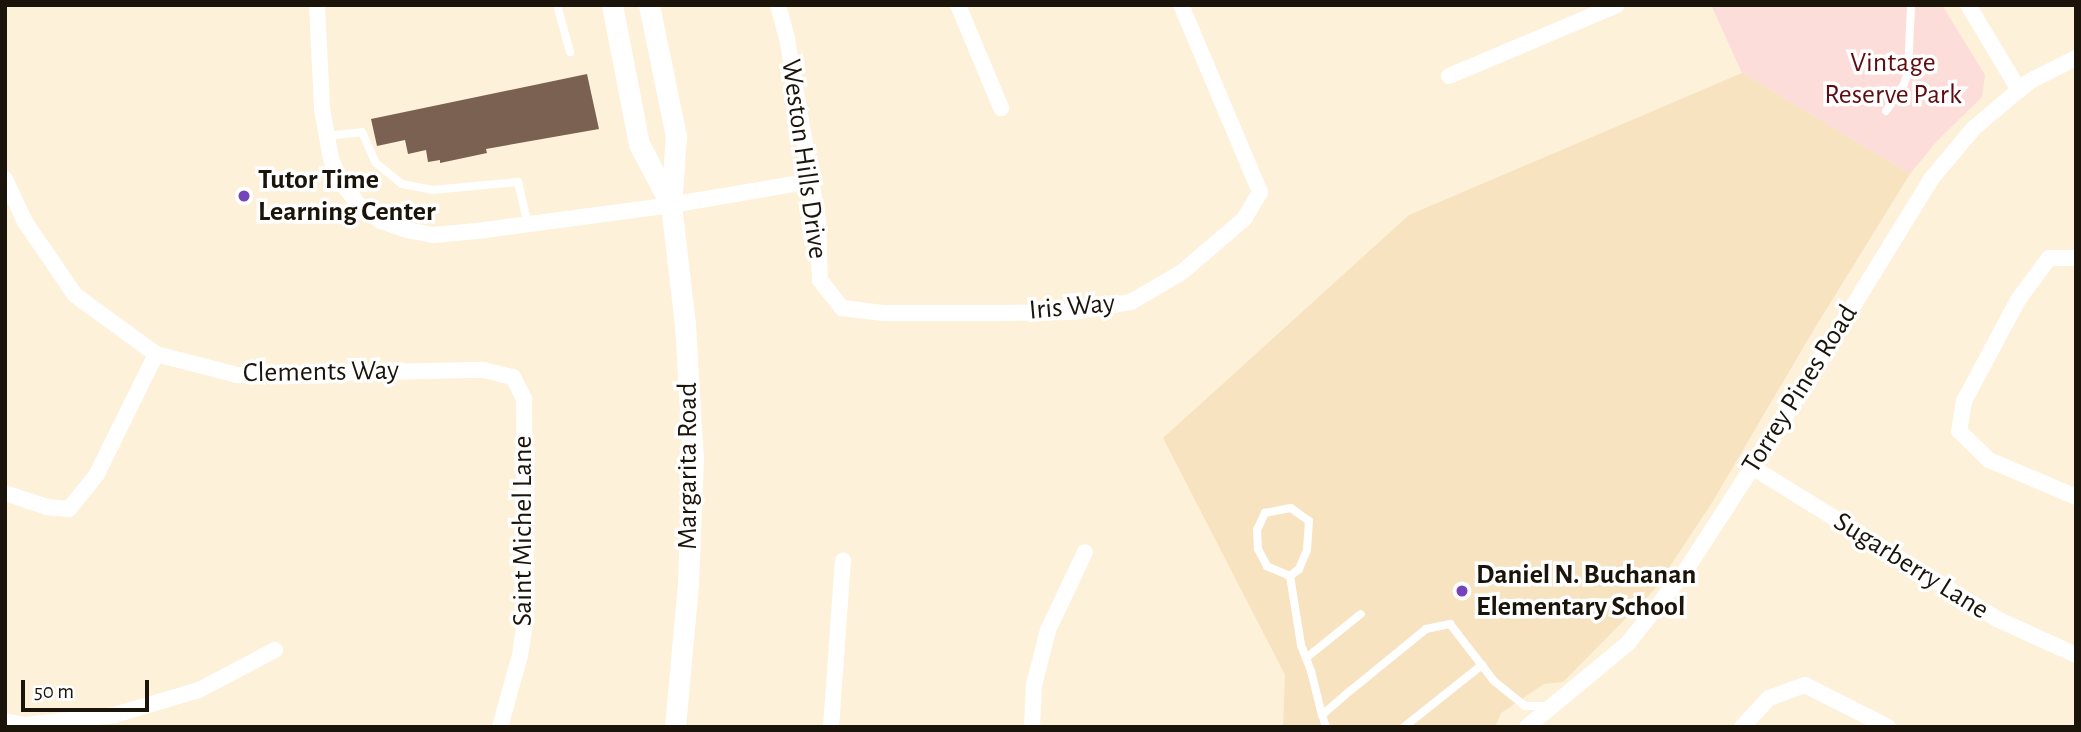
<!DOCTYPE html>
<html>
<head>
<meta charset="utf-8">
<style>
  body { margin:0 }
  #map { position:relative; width:2081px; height:732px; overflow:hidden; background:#fef1da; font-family:"Alegreya Sans",sans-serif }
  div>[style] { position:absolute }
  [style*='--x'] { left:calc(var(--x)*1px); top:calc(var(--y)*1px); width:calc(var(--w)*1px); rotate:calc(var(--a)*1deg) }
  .built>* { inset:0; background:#f7e3c0 }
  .green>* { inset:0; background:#fcddd9 }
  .building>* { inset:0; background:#7a6151 }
  .lane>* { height:8px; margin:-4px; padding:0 4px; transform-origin:4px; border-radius:4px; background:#fff }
  .street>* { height:16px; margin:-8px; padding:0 8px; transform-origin:8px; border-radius:8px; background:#fff }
  .secondary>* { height:21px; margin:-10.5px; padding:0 10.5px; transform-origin:10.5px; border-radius:10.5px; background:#fff }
  .dots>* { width:19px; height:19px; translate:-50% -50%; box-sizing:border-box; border:4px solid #fff; border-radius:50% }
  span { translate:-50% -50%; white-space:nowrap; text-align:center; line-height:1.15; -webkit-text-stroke:7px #fff; paint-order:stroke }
  .park-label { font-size:28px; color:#600b0f }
  .street-label { font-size:28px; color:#1a140a }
  .poi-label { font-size:28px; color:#1a140a; font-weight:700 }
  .left { translate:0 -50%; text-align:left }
  .frame { position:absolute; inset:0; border:7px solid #1a140a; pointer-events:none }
  .scale { position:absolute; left:21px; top:680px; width:128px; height:32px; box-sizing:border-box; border:4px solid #1a140a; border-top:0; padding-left:9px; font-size:21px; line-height:24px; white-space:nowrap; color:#1a140a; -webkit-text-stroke:5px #fff; paint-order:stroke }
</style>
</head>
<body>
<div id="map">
  <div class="built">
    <i style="clip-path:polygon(1742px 73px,1910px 174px,1813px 331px,1713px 501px,1655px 589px,1563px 682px,1544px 684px,1501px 713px,1495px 727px,1283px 727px,1285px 675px,1163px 438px,1409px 215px)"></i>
  </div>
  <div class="green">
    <i style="clip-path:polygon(1711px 5px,1942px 5px,1985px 75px,1982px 97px,1937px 141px,1910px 174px,1742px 73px)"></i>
  </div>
  <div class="building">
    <i style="clip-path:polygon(587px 74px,599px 129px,486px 149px,487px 153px,440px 163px,440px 160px,428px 162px,426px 150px,408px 154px,405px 140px,377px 146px,371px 119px)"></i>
  </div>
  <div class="lane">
    <i style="--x:557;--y:5;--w:49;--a:74.5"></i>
    <i style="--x:1886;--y:111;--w:32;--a:-56"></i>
    <i style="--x:1904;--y:84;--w:13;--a:-72"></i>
    <i style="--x:1908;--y:72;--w:67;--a:-87.4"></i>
    <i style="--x:326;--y:136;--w:36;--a:-6"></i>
    <i style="--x:362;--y:132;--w:34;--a:66"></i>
    <i style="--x:376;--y:163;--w:33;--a:39"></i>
    <i style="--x:402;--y:184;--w:31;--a:11"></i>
    <i style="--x:432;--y:190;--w:86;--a:-5.3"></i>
    <i style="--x:518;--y:182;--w:43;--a:76.6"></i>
    <i style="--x:1291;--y:508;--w:22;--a:36"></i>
    <i style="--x:1309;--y:521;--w:29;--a:94"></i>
    <i style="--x:1307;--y:550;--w:21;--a:113"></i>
    <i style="--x:1299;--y:569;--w:11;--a:142"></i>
    <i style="--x:1290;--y:576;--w:25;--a:-157"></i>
    <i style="--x:1267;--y:566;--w:19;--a:-118"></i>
    <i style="--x:1258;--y:549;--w:19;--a:-93"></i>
    <i style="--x:1257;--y:530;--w:19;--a:-65"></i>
    <i style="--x:1265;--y:513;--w:26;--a:-11"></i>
    <i style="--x:1290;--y:576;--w:70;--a:80.9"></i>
    <i style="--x:1301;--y:645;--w:28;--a:69"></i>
    <i style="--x:1311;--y:671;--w:45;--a:76"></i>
    <i style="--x:1306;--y:658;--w:70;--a:-38.7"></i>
    <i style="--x:1326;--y:727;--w:13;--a:-108"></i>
    <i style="--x:1322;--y:715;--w:37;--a:-41"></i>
    <i style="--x:1350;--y:691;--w:98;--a:-39.2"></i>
    <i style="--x:1426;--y:629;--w:25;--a:-12"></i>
    <i style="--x:1450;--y:624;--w:72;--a:52.3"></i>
    <i style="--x:1494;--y:681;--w:40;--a:39"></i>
    <i style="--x:1525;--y:706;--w:25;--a:0"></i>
    <i style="--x:1404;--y:727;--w:100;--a:-38.5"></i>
  </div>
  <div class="street">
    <i style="--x:317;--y:5;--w:104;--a:87.2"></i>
    <i style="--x:322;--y:109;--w:51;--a:79.8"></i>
    <i style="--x:331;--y:159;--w:25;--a:67"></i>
    <i style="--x:341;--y:182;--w:31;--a:52"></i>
    <i style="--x:360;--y:206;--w:26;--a:36"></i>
    <i style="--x:381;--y:221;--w:28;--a:19"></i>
    <i style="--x:407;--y:230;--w:26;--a:11"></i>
    <i style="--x:433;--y:235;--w:44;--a:-5.2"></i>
    <i style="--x:477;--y:231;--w:196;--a:-7.6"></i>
    <i style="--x:671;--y:205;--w:142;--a:-9.7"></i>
    <i style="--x:778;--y:5;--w:34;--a:75"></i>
    <i style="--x:787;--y:38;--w:186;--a:80.4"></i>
    <i style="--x:818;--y:221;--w:59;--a:88.1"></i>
    <i style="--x:820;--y:280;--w:36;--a:52"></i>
    <i style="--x:842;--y:308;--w:41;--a:7"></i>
    <i style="--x:883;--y:313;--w:115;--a:0"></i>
    <i style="--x:998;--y:313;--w:75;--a:-0.8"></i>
    <i style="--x:1073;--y:312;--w:59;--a:-9.8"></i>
    <i style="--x:1131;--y:302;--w:59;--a:-30.5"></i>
    <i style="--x:1182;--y:272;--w:82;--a:-40.5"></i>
    <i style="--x:1244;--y:219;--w:31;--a:-59"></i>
    <i style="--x:1260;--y:192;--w:203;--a:-112.9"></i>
    <i style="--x:958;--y:5;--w:112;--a:67.3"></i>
    <i style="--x:1968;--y:5;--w:99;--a:59"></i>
    <i style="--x:1449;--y:76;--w:182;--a:-22.9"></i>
    <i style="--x:5;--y:179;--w:47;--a:65.1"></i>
    <i style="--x:25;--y:222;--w:88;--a:55.6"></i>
    <i style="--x:75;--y:295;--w:100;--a:36.1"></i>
    <i style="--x:156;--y:354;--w:84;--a:14.5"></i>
    <i style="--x:237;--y:375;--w:247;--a:-1.2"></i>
    <i style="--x:484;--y:370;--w:30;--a:14"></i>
    <i style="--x:513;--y:377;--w:25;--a:63"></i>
    <i style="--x:524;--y:399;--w:216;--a:89.5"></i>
    <i style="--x:526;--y:615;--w:40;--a:98.5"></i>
    <i style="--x:520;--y:655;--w:75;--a:105.5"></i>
    <i style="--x:2076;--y:258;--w:27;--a:180"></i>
    <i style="--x:2049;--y:258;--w:52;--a:126.4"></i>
    <i style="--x:2018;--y:300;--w:115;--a:118.1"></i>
    <i style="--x:1964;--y:401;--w:30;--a:99"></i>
    <i style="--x:1959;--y:431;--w:42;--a:44"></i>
    <i style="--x:1989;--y:460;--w:95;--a:23"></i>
    <i style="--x:1752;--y:467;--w:288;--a:31.8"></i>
    <i style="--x:1997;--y:619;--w:87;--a:24.5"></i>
    <i style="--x:5;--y:493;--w:44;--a:18.4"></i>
    <i style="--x:47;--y:507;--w:22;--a:5"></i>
    <i style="--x:69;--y:509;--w:45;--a:-51.3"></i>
    <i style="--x:97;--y:474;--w:134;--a:-63.8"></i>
    <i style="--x:5;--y:721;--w:20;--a:11"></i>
    <i style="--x:25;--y:725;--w:90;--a:-6.4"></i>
    <i style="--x:114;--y:715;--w:89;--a:-16.4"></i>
    <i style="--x:199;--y:690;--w:86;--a:-27.8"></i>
    <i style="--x:831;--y:727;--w:167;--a:-85.9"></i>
    <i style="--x:1032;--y:727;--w:42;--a:-87.3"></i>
    <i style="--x:1034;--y:685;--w:57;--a:-75.7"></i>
    <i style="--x:1048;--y:630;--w:86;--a:-64.6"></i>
    <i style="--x:1527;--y:727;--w:131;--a:-39.7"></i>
    <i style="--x:1628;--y:643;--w:93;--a:-51.5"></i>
    <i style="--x:1686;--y:570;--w:179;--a:-57.1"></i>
    <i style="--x:1783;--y:420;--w:283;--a:-58.4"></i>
    <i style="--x:1931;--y:179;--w:67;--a:-49.9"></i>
    <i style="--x:1974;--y:128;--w:59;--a:-40.2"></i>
    <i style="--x:2019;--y:90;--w:14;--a:-39"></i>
    <i style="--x:2030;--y:81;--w:51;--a:-26.6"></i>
    <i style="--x:1742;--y:727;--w:40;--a:-47"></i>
    <i style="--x:1769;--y:698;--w:38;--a:-20"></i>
    <i style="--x:1805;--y:685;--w:93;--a:26.8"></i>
  </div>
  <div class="secondary">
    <i style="--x:612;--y:5;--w:142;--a:79"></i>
    <i style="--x:639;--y:144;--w:67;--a:62.3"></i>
    <i style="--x:649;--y:5;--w:134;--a:78.4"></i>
    <i style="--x:676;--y:136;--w:69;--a:94.1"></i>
    <i style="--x:671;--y:205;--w:121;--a:83.3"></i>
    <i style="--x:685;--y:325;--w:133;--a:86.6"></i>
    <i style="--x:693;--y:458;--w:126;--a:92.3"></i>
    <i style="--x:688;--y:584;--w:144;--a:95.2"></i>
  </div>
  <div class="dots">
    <i style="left:244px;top:196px;background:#7543ba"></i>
    <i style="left:1462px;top:591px;background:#7543ba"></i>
  </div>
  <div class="park-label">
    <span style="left:1893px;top:79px">Vintage<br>Reserve Park</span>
  </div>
  <div class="street-label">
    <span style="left:804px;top:159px;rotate:82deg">Weston Hills Drive</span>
    <span style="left:1072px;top:307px;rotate:-5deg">Iris Way</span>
    <span style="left:321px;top:372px;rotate:-1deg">Clements Way</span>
    <span style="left:1800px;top:389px;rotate:-58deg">Torrey Pines Road</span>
    <span style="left:688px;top:466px;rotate:-90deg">Margarita Road</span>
    <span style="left:523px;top:531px;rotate:-90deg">Saint Michel Lane</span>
    <span style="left:1911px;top:566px;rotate:32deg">Sugarberry Lane</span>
  </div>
  <div class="poi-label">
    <span class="left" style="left:258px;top:196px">Tutor Time<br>Learning Center</span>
    <span class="left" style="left:1476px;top:591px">Daniel N. Buchanan<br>Elementary School</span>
  </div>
  <div class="frame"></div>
  <div class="scale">50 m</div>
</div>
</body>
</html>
